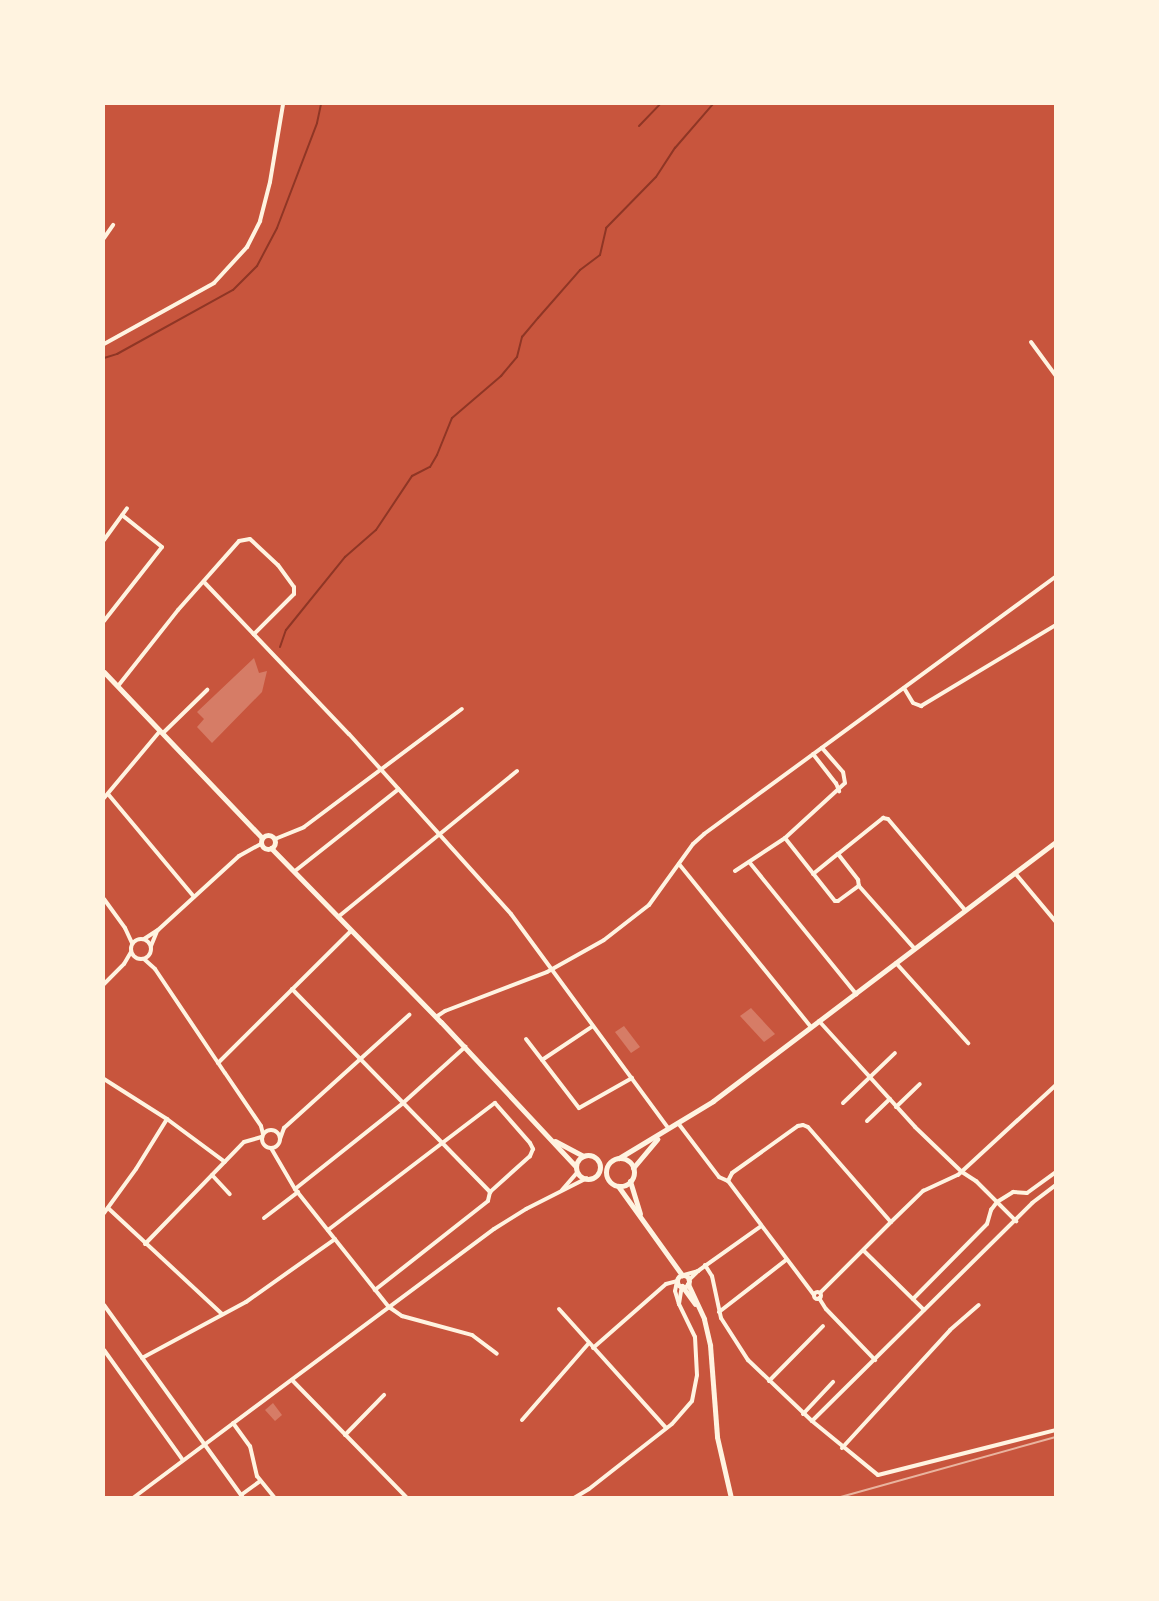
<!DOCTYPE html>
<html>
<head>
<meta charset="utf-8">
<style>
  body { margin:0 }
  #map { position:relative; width:1159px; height:1601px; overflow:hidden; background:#c8553d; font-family:Rubik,sans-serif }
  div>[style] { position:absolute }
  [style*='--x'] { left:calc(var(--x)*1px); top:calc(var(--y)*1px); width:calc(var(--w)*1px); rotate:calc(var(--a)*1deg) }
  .stream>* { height:2px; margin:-1px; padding:0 1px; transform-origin:1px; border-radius:1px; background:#8f3625 }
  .building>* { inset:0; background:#d67c66 }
  .minor>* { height:4px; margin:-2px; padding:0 2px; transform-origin:2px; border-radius:2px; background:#fff3e0 }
  .minor>.ring { margin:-2px; padding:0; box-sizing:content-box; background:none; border:4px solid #fff3e0; border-radius:50% }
  .primary>* { height:5px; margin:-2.5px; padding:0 2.5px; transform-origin:2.5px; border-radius:2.5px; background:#fff3e0 }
  .primary>.ring { margin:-2.5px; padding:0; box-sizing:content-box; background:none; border:5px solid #fff3e0; border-radius:50% }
  .rail>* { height:2px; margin:-1px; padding:0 1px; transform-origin:1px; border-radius:1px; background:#e9b49f }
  span { translate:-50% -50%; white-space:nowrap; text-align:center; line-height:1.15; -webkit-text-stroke:4.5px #fff3e0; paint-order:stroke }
  .frame { position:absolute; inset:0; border:105px solid #fff3e0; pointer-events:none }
</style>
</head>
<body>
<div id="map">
  <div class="stream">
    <i style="--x:639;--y:126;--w:30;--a:-46"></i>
    <i style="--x:104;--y:358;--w:14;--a:-17"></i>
    <i style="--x:117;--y:354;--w:132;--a:-28.9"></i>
    <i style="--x:233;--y:290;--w:34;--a:-45"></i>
    <i style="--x:257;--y:266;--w:43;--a:-62.2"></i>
    <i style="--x:277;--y:228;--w:112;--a:-69.1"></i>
    <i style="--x:317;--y:123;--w:19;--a:-78"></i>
    <i style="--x:280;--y:647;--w:18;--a:-71"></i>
    <i style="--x:286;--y:630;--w:94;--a:-51.1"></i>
    <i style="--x:345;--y:557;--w:41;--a:-41.1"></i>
    <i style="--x:376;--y:530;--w:65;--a:-56.3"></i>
    <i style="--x:412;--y:476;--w:20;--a:-27"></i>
    <i style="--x:430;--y:467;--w:14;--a:-60"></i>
    <i style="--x:437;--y:455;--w:40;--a:-68"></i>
    <i style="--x:452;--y:418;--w:65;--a:-40.6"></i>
    <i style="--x:501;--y:376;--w:25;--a:-50"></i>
    <i style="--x:517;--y:357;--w:21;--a:-76"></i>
    <i style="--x:522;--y:337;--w:25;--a:-50"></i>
    <i style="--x:538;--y:318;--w:64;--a:-48.8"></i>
    <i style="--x:580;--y:270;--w:25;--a:-37"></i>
    <i style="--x:600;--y:255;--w:28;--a:-77"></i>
    <i style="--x:606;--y:228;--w:71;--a:-45.6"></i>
    <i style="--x:656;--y:177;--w:35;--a:-57"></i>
    <i style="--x:675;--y:148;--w:58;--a:-49.2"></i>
  </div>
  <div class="building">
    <i style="clip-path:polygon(254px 658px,259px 673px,267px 671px,262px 692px,212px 743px,197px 727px,204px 719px,197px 712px)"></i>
    <i style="clip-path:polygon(751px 1008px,775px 1034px,764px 1042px,740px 1016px)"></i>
    <i style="clip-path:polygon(624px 1026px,640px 1047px,631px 1053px,615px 1032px)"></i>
    <i style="clip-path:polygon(273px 1403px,282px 1415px,275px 1421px,265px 1410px)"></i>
  </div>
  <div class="minor">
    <i style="--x:104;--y:238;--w:16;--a:-55"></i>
    <i style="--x:1031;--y:342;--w:42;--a:53.7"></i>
    <i style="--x:104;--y:344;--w:126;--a:-29"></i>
    <i style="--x:214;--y:283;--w:49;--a:-47.5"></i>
    <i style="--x:247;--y:247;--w:29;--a:-63"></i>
    <i style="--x:260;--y:221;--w:40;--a:-75.6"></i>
    <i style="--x:270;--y:182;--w:79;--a:-80.5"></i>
    <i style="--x:104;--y:540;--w:39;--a:-54"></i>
    <i style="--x:204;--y:582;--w:210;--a:46.4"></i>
    <i style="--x:349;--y:734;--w:242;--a:48"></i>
    <i style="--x:511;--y:914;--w:265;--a:53.7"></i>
    <i style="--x:104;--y:621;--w:94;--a:-51.9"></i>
    <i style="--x:162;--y:547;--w:51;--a:-141.3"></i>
    <i style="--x:118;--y:686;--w:97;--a:-51.7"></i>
    <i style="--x:178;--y:610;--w:92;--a:-48.5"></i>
    <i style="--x:239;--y:541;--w:11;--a:-10"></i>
    <i style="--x:250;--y:539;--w:38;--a:43"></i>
    <i style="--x:278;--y:565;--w:27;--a:54"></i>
    <i style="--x:294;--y:587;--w:7;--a:90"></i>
    <i style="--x:294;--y:594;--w:57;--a:135"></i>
    <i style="--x:904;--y:688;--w:17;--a:59"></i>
    <i style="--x:913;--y:703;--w:9;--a:21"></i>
    <i style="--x:921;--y:706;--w:157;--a:-31"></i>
    <i style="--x:163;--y:733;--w:62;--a:-44.3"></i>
    <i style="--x:813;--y:754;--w:37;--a:52"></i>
    <i style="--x:836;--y:783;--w:9;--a:69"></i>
    <i style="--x:108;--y:794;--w:134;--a:50.1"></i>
    <i style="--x:104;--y:798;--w:87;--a:-50.1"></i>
    <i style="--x:785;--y:838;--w:80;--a:51.6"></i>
    <i style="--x:835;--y:901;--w:3;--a:0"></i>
    <i style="--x:838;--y:901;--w:26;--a:-36"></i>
    <i style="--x:275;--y:839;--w:31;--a:-22"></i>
    <i style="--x:304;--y:827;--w:197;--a:-36.8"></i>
    <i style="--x:838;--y:854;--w:58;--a:-38.7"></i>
    <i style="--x:883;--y:818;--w:5;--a:11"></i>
    <i style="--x:888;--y:819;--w:119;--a:49.8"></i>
    <i style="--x:750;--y:863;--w:169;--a:51"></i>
    <i style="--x:679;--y:864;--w:210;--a:51"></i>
    <i style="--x:295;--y:871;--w:132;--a:-38.3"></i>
    <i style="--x:735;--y:871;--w:60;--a:-33.4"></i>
    <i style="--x:785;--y:838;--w:81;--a:-42.5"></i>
    <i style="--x:845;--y:783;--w:11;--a:-100"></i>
    <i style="--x:843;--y:772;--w:32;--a:-131"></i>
    <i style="--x:1015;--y:873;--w:64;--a:50.1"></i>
    <i style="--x:813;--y:874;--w:32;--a:-39"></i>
    <i style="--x:838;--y:854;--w:33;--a:52"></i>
    <i style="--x:858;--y:880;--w:6;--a:81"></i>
    <i style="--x:859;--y:886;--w:84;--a:48.4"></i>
    <i style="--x:104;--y:899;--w:36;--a:54"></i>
    <i style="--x:125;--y:928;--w:17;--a:65"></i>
    <i style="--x:338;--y:917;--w:231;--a:-39.2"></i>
    <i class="ring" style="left:131px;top:939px;width:16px;height:16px"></i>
    <i style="--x:144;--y:939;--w:17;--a:-33"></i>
    <i style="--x:158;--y:930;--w:110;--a:-42.4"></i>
    <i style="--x:239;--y:856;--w:25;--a:-29"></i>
    <i style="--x:151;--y:946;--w:16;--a:-68"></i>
    <i style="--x:144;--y:959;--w:15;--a:42"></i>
    <i style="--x:155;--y:969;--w:125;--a:56.1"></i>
    <i style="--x:225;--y:1073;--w:64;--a:55.8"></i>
    <i style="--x:261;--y:1126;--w:8;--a:76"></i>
    <i style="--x:896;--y:963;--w:108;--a:48"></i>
    <i style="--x:104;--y:984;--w:28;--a:-45"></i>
    <i style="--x:124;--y:964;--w:14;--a:-60"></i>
    <i style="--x:292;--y:989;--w:284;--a:45.7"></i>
    <i style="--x:436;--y:1017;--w:11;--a:-34"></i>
    <i style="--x:445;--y:1011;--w:109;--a:-20.9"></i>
    <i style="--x:547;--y:972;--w:65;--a:-29.3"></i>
    <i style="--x:604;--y:940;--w:57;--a:-37.9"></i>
    <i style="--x:649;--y:905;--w:75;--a:-54.2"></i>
    <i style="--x:693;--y:844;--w:15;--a:-42"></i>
    <i style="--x:704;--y:834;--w:436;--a:-36.2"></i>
    <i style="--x:819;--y:1021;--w:143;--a:47.8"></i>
    <i style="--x:915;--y:1127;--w:65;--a:43.8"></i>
    <i style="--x:962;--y:1172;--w:17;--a:33"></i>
    <i style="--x:976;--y:1181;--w:57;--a:45"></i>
    <i style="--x:526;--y:1039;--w:87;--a:52.5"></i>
    <i style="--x:579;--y:1108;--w:61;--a:-29.5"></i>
    <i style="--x:542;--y:1060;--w:61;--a:-33.7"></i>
    <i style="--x:218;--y:1063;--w:187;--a:-44.8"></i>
    <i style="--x:104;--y:1079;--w:75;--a:32.4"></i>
    <i style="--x:167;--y:1119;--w:72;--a:36.6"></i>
    <i style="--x:843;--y:1103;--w:72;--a:-43.9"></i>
    <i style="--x:896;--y:1107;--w:33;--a:-44"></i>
    <i style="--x:867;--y:1121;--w:32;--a:-44"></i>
    <i style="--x:678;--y:1123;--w:68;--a:52.8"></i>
    <i style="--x:719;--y:1177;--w:10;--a:24"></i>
    <i class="ring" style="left:262px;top:1130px;width:14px;height:14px"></i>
    <i style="--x:280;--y:1139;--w:12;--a:-70"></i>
    <i style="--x:284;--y:1128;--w:169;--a:-42.1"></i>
    <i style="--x:271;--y:1148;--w:48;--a:59.7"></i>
    <i style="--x:295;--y:1189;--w:151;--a:51.5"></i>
    <i style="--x:389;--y:1307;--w:16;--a:35"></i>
    <i style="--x:402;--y:1316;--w:73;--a:15.2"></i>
    <i style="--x:472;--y:1335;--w:31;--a:37"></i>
    <i style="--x:212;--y:1175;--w:26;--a:47"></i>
    <i style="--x:295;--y:1189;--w:138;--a:-38.5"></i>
    <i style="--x:403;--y:1103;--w:84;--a:-42.1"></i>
    <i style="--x:562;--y:1190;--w:23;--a:-49"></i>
    <i style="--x:108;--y:1208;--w:156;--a:42.9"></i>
    <i style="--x:104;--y:1213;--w:54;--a:-54"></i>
    <i style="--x:136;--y:1169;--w:59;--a:-58.2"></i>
    <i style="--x:264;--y:1218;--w:43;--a:-37.4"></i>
    <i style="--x:891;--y:1222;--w:45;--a:-44.1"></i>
    <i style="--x:923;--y:1191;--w:38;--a:-25"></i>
    <i style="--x:958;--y:1175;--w:133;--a:-42.6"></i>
    <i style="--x:328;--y:1230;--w:210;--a:-37.3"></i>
    <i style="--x:495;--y:1103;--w:53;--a:48.8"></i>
    <i style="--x:530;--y:1143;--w:7;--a:63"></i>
    <i style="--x:533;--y:1149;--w:8;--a:113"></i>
    <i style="--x:530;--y:1156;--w:54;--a:138"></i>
    <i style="--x:490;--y:1192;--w:9;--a:103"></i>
    <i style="--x:488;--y:1201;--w:144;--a:141.8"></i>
    <i style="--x:145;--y:1244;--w:142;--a:-45.9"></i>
    <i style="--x:244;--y:1142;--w:19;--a:-16"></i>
    <i style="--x:864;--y:1251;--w:84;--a:44.5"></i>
    <i style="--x:705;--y:1265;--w:13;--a:58"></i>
    <i style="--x:712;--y:1276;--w:43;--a:77.9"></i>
    <i style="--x:721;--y:1318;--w:50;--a:57.3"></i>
    <i style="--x:748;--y:1360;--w:88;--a:43.6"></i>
    <i style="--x:812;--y:1421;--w:85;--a:39.3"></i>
    <i style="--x:878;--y:1475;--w:184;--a:-14.2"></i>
    <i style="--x:698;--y:1271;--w:77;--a:-35.5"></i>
    <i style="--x:684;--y:1275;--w:15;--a:-16"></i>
    <i style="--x:698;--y:1271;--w:13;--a:135"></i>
    <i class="ring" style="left:813.5px;top:1291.5px;width:3px;height:3px"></i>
    <i style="--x:814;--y:1295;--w:143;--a:-127"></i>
    <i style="--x:728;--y:1181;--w:9;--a:-63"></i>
    <i style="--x:732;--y:1173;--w:81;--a:-35.5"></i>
    <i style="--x:798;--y:1126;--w:5;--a:-11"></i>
    <i style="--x:803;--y:1125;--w:5;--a:22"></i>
    <i style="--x:808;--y:1127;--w:126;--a:48.9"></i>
    <i style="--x:891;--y:1222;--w:100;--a:135"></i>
    <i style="--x:819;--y:1298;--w:13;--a:58"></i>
    <i style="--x:826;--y:1309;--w:71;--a:46.1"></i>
    <i style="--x:913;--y:1299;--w:105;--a:-45.4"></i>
    <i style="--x:987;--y:1224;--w:15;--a:-74"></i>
    <i style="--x:991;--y:1210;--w:10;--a:-53"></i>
    <i style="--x:997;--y:1202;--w:19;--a:-32"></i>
    <i style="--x:1013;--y:1192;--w:14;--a:4"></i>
    <i style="--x:1027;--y:1193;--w:36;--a:-36"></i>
    <i style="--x:104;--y:1305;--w:238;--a:54.2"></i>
    <i style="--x:559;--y:1309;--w:160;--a:48"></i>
    <i style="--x:719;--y:1312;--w:85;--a:-37.8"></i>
    <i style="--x:593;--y:1348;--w:97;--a:-41.2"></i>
    <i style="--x:666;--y:1284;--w:11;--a:-15"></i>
    <i style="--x:677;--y:1281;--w:10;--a:101"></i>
    <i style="--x:675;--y:1291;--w:14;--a:73"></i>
    <i style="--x:679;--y:1304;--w:18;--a:-81"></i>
    <i style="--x:104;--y:1350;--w:134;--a:54.4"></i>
    <i style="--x:142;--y:1358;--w:118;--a:-28.3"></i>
    <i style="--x:246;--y:1302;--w:109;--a:-35.3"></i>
    <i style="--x:292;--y:1380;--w:165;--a:45.7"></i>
    <i style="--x:769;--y:1381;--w:77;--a:-45.5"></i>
    <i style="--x:803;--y:1414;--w:44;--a:-46.8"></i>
    <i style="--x:522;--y:1420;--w:102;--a:-49"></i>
    <i style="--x:812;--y:1421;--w:310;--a:-44.7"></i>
    <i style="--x:1032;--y:1203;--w:30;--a:-37"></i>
    <i style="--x:233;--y:1423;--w:29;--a:54"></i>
    <i style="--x:250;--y:1446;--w:31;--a:77"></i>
    <i style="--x:257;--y:1476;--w:28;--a:51"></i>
    <i style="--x:345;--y:1435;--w:56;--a:-45.7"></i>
    <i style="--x:842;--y:1448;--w:160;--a:-47.5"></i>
    <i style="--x:950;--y:1330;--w:38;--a:-41"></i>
    <i style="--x:241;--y:1495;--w:24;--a:-36"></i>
    <i style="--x:133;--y:1498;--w:450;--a:-36.7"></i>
    <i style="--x:494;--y:1229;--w:38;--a:-32"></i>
    <i style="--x:526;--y:1209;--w:68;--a:-26.9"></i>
    <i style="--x:574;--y:1498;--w:17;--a:-31"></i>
    <i style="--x:589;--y:1489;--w:105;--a:-38.1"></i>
    <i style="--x:672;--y:1424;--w:30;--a:-49"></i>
    <i style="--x:692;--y:1401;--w:26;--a:-79"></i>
    <i style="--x:697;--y:1375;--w:38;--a:-93"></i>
    <i style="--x:695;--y:1337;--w:37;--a:-116"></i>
  </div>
  <div class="primary">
    <i style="--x:104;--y:672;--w:229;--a:46.4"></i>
    <i class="ring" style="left:261px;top:835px;width:9px;height:9px"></i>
    <i style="--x:271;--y:848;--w:243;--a:45.7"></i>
    <i style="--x:441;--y:1022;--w:198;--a:47"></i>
    <i style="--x:555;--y:1141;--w:32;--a:28"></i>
    <i class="ring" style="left:576px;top:1155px;width:19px;height:19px"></i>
    <i style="--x:619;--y:1158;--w:110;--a:-31.2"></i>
    <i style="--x:713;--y:1101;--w:430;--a:-37.1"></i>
    <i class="ring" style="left:606px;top:1158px;width:23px;height:23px"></i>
    <i style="--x:633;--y:1168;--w:38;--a:-50"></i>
    <i style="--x:630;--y:1181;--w:34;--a:73"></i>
    <i style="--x:618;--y:1186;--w:110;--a:54.3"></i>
    <i class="ring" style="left:677px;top:1275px;width:7px;height:7px"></i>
    <i style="--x:688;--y:1284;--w:38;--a:65"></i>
    <i style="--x:704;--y:1319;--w:27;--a:77"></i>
    <i style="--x:710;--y:1345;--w:92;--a:85.6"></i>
    <i style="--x:717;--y:1437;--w:63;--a:77.1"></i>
    <i style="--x:682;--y:1286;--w:22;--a:54"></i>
  </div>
  <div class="rail">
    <i style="--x:837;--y:1498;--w:227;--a:-15.6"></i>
  </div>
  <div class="frame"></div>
</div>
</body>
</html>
